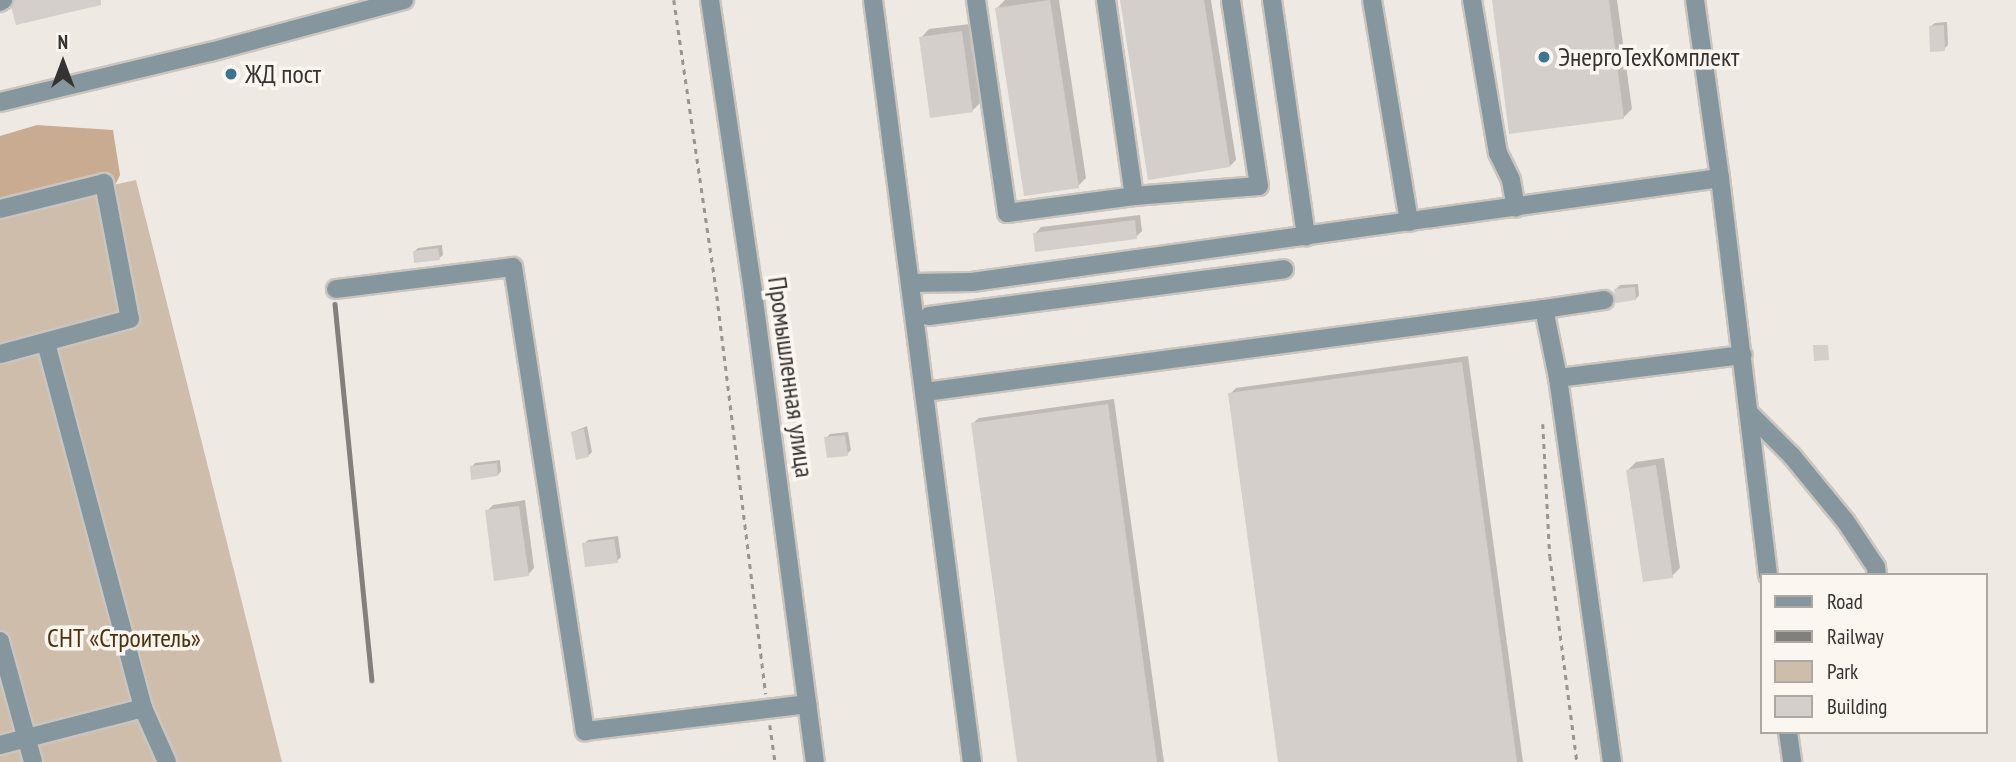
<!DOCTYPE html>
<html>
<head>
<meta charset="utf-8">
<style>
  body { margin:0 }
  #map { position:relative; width:2016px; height:762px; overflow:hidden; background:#efe9e3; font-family:"PT Sans Narrow",sans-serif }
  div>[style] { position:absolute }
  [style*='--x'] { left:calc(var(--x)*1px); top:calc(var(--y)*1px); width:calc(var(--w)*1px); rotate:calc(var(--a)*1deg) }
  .green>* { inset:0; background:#cfbdac }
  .forest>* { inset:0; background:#c8ab90 }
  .shadow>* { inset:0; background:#0003 }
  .building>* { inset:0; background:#d4cfca }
  .path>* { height:2.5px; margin-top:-1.25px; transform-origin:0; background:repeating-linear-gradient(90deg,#999591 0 5px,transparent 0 10px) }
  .roads { filter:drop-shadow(2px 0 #cac5bf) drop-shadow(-2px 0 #cac5bf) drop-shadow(0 2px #cac5bf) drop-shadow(0 -2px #cac5bf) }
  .minor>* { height:18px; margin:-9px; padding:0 9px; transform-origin:9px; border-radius:9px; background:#85969e }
  .rail>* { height:4.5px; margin:-2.25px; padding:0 2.25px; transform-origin:2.25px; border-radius:2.25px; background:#837f7c }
  .dots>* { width:19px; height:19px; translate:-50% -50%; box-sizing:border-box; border:4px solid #fcf6f1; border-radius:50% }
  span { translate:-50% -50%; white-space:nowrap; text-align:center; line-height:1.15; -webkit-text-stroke:7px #fcf6f1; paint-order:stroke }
  .poi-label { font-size:26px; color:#353331 }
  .left { translate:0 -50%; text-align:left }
  .street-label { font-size:26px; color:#353331 }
  .park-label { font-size:26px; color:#4e300d }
  .legend { position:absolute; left:1760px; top:573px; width:228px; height:161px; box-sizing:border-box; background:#fcf6f1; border:2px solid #aca8a4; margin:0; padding:9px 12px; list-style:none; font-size:21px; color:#353331 }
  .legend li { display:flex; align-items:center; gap:14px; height:35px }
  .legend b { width:35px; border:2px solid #aca8a4 }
  .north { position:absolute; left:28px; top:28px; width:70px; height:70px; -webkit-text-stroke:5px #fcf6f1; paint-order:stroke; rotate:0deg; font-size:19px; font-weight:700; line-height:28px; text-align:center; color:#353331 }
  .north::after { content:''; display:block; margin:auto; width:24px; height:32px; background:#353331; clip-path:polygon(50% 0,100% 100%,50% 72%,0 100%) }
</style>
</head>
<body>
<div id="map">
  <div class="green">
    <i style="clip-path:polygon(136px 180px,282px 762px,0 762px,0 210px)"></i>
  </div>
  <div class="forest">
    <i style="clip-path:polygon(37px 125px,113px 130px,120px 175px,111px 194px,0 217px,0 136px)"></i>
  </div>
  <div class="shadow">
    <i style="clip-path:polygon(1005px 0,1059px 0,1086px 178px,1078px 186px,997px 8px)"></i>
    <i style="clip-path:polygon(1122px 0,1211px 0,1236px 160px,1230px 166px)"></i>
    <i style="clip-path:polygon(1493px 0,1617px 0,1632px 109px,1623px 118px)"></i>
    <i style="clip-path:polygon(1947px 22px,1948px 45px,1944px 49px,1931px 26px,1935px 23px)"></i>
    <i style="clip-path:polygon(970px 24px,981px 102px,972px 111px,921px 38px,929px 29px)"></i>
    <i style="clip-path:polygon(1140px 215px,1142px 231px,1136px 237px,1035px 234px,1041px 227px)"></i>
    <i style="clip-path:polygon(442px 245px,443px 255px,439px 258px,414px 252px,418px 248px)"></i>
    <i style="clip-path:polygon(1638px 284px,1639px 295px,1636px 299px,1616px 289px,1620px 285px)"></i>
    <i style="clip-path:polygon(1468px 356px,1523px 762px,1280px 762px,1230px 394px,1236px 388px)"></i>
    <i style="clip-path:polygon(1114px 399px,1164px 762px,1019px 762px,972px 424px,979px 418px)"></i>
    <i style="clip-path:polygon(587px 426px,592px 452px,588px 456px,573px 432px)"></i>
    <i style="clip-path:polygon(848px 432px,851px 450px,847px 454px,826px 438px,830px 434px)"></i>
    <i style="clip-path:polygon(1664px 458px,1680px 568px,1672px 576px,1628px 470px,1636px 462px)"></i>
    <i style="clip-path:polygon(500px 460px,501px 471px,498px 475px,472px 467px,475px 463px)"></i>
    <i style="clip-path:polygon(525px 500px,534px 568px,528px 575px,487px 511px,493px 505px)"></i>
    <i style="clip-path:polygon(618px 536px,621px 557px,617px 561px,584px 544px,588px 540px)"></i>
  </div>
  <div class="building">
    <i style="clip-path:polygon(14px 0,101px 0,101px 5px,16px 25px,11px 7px)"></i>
    <i style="clip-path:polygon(1050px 0,1079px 188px,1024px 196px,995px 8px)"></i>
    <i style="clip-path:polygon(1120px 0,1204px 0,1230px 167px,1148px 180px)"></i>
    <i style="clip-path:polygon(1492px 0,1609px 0,1624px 119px,1509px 134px)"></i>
    <i style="clip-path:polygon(1944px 25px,1945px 51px,1930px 52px,1929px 26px)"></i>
    <i style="clip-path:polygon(962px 31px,973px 112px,930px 118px,919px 37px)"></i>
    <i style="clip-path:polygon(1135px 220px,1137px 239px,1035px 252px,1033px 233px)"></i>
    <i style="clip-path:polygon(438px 248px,440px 260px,414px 263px,413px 251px)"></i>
    <i style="clip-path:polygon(1635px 287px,1636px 300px,1616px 303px,1614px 289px)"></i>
    <i style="clip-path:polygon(1813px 345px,1828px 345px,1829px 360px,1814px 361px)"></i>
    <i style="clip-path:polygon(1462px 362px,1517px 762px,1278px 762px,1228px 393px)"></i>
    <i style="clip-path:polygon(1108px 404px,1157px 762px,1017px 762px,971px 423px)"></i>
    <i style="clip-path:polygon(584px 429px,589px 457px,576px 460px,571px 432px)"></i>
    <i style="clip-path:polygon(845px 435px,848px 456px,827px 458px,824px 437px)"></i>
    <i style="clip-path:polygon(497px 463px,498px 476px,471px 480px,470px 466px)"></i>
    <i style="clip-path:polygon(1656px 465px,1673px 578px,1643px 582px,1626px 470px)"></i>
    <i style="clip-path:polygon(519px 506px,529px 576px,494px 581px,485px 510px)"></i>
    <i style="clip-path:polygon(614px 539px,618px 563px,585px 567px,582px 543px)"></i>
  </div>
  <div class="path">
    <i style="--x:674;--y:0;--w:299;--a:81.7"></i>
    <i style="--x:717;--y:296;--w:401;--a:83"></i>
    <i style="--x:1543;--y:424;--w:132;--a:87"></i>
    <i style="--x:1550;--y:556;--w:208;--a:82.5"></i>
    <i style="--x:770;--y:725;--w:37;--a:82"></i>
  </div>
  <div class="roads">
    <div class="minor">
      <i style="--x:710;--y:0;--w:295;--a:81.6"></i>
      <i style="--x:753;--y:292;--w:474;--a:82.5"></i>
      <i style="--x:873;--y:0;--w:768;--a:82.6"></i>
      <i style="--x:976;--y:0;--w:215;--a:81.7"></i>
      <i style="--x:1007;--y:213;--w:128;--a:-7.6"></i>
      <i style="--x:1134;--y:196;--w:125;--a:-4.6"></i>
      <i style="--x:1259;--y:186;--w:188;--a:-98.6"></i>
      <i style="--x:1106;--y:0;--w:198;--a:81.9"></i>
      <i style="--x:1272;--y:0;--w:239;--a:81.8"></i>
      <i style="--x:1372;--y:0;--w:225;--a:80.5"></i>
      <i style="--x:1472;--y:0;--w:155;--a:80.4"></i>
      <i style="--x:1498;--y:153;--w:30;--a:64"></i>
      <i style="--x:1511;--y:180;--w:28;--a:80"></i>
      <i style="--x:1695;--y:0;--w:180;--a:82"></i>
      <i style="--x:1720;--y:178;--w:400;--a:83.1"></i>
      <i style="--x:0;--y:2;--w:4;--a:-34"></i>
      <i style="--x:0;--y:102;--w:216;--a:-13.4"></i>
      <i style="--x:210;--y:52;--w:201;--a:-15"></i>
      <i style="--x:0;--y:209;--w:107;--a:-14"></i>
      <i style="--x:104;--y:183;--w:138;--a:79.2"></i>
      <i style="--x:130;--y:319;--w:135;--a:164.9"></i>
      <i style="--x:910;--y:283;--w:62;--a:-0.9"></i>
      <i style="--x:972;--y:282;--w:755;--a:-7.92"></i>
      <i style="--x:336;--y:289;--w:178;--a:-7.1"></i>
      <i style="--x:513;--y:267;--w:470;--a:81.2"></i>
      <i style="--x:585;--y:731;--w:224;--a:-6.9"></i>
      <i style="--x:1544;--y:309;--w:61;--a:-8.5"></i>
      <i style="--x:929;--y:316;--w:358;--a:-7.5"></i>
      <i style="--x:46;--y:343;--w:378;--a:75.1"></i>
      <i style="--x:143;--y:708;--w:59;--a:66"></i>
      <i style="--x:925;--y:392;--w:625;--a:-7.64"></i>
      <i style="--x:1544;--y:309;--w:70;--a:78.5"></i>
      <i style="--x:1749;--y:413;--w:61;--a:45"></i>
      <i style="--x:1792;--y:456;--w:85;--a:50.7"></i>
      <i style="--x:1846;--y:522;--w:54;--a:56.3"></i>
      <i style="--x:1876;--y:567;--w:8;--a:83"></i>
      <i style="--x:0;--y:641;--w:125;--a:74.7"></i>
      <i style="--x:1788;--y:732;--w:30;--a:82"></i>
      <i style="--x:0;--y:745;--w:148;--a:-14.5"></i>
      <i style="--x:1612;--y:762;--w:388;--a:-98"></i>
      <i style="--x:1558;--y:378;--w:186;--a:-7.1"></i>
    </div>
  </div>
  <div class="rail">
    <i style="--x:335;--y:304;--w:378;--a:84.4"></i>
  </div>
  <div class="dots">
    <i style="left:1544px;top:57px;background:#3d7590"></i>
    <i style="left:231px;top:74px;background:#3d7590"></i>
  </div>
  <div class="poi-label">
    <span class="left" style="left:1558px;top:57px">ЭнергоТехКомплект</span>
    <span class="left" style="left:245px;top:74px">ЖД пост</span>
  </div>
  <div class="street-label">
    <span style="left:791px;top:377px;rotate:82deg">Промышленная улица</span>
  </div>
  <div class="park-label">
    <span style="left:124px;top:638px">СНТ «Строитель»</span>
  </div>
  <ul class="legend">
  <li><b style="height:9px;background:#85969e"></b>Road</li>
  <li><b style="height:9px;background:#837f7c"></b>Railway</li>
  <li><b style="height:19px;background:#cfbdac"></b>Park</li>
  <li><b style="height:19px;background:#d4cfca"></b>Building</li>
  </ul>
  <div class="north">N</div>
</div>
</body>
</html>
